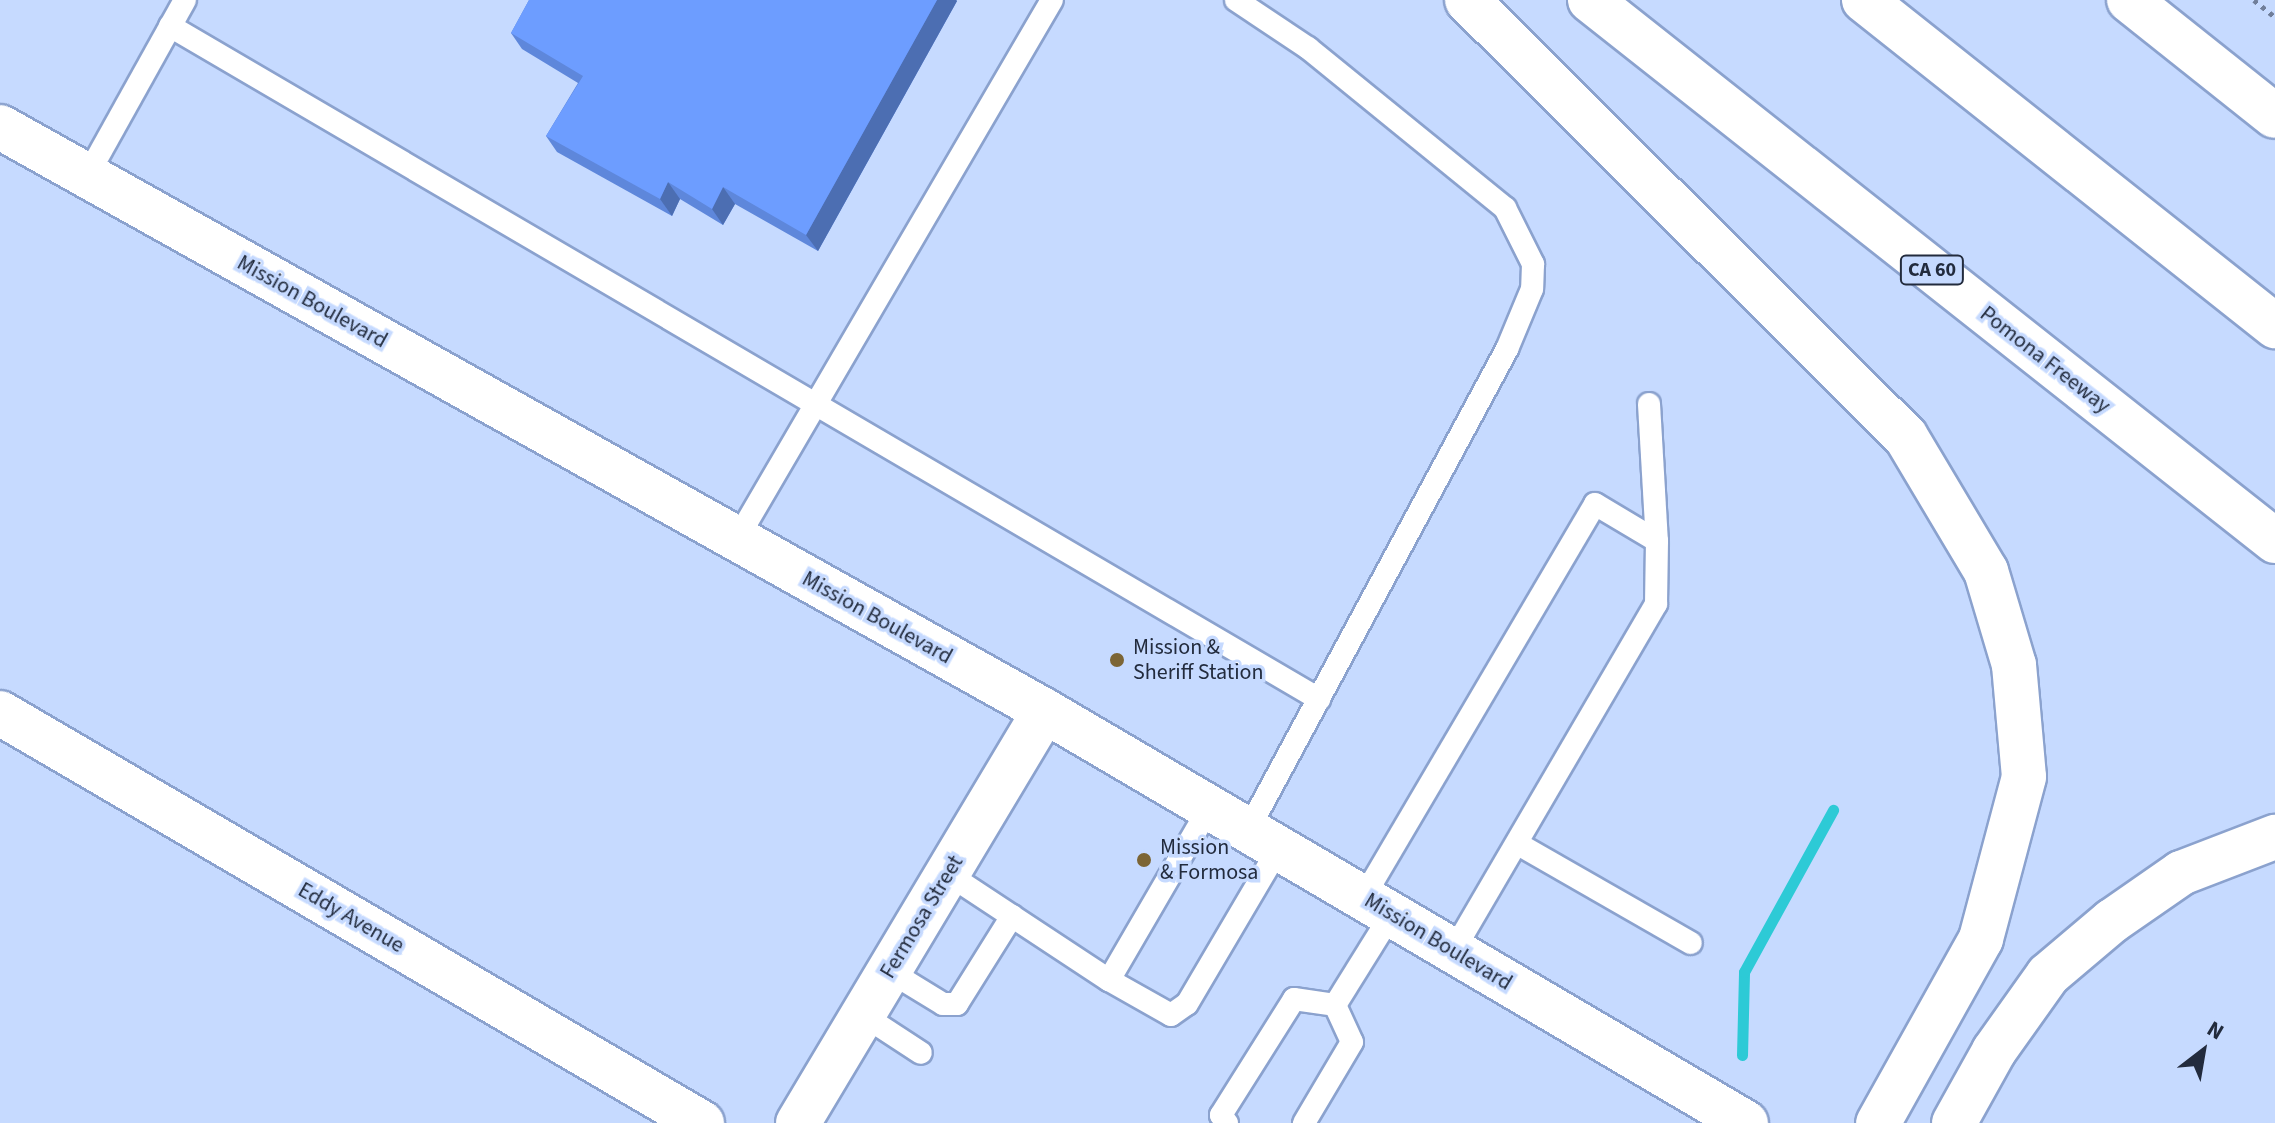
<!DOCTYPE html>
<html>
<head>
<meta charset="utf-8">
<style>
  body { margin:0 }
  #map { position:relative; width:2275px; height:1123px; overflow:hidden; background:#c6daff; font-family:"Source Sans 3",sans-serif }
  div>[style] { position:absolute }
  [style*='--x'] { left:calc(var(--x)*1px); top:calc(var(--y)*1px); width:calc(var(--w)*1px); rotate:calc(var(--a)*1deg) }
  .stream>* { height:11px; margin:-5.5px; padding:0 5.5px; transform-origin:5.5px; border-radius:5.5px; background:#2dcad6 }
  .path>* { height:5px; margin-top:-2.5px; transform-origin:0; background:repeating-linear-gradient(90deg,#707e9a 0 4px,transparent 0 10px) }
  .roads { filter:drop-shadow(2px 0 #8ba2ce) drop-shadow(-2px 0 #8ba2ce) drop-shadow(0 2px #8ba2ce) drop-shadow(0 -2px #8ba2ce) }
  .lane>* { height:22px; margin:-11px; padding:0 11px; transform-origin:11px; border-radius:11px; background:#fff }
  .street>* { height:44px; margin:-22px; padding:0 22px; transform-origin:22px; border-radius:22px; background:#fff }
  .secondary>* { height:44px; margin:-22px; padding:0 22px; transform-origin:22px; border-radius:22px; background:#fff }
  .primary>* { height:44px; margin:-22px; padding:0 22px; transform-origin:22px; border-radius:22px; background:#fff }
  .highway>* { height:44px; margin:-22px; padding:0 22px; transform-origin:22px; border-radius:22px; background:#fff }
  .wall>* { inset:0; background:#5e87db }
  .shaded-wall>* { inset:0; background:#4c6eb2 }
  .building>* { inset:0; background:#6d9dff }
  .dots>* { width:22px; height:22px; translate:-50% -50%; box-sizing:border-box; border:4px solid #c6daff; border-radius:50% }
  span { translate:-50% -50%; white-space:nowrap; text-align:center; line-height:1.15; -webkit-text-stroke:7px #c6daff; paint-order:stroke }
  .shield-label span { padding:2px 6px; background:#c6daff; border:2px solid; border-radius:6px; -webkit-text-stroke-width:0 }
  .shield-label { font-size:20px; color:#222b3d; font-weight:700 }
  .street-label { font-size:22px; color:#222b3d }
  .poi-label { font-size:22px; color:#222b3d }
  .left { translate:0 -50%; text-align:left }
  .north { position:absolute; left:2163px; top:1011px; width:80px; height:80px; -webkit-text-stroke:6px #c6daff; paint-order:stroke; rotate:31deg; font-size:22px; font-weight:700; line-height:32px; text-align:center; color:#222b3d }
  .north::after { content:''; display:block; margin:auto; width:28px; height:36px; background:#222b3d; clip-path:polygon(50% 0,100% 100%,50% 72%,0 100%) }
</style>
</head>
<body>
<div id="map">
  <div class="stream">
    <i style="--x:1742;--y:1055;--w:83;--a:-88.6"></i>
    <i style="--x:1744;--y:972;--w:185;--a:-61.2"></i>
  </div>
  <div class="path">
    <i style="--x:2254;--y:0;--w:27;--a:39"></i>
  </div>
  <div class="roads">
    <div class="lane">
      <i style="--x:1236;--y:0;--w:87;--a:33.7"></i>
      <i style="--x:1308;--y:48;--w:254;--a:39.1"></i>
      <i style="--x:1505;--y:208;--w:63;--a:63.4"></i>
      <i style="--x:1533;--y:264;--w:25;--a:92"></i>
      <i style="--x:1532;--y:289;--w:65;--a:112.6"></i>
      <i style="--x:1507;--y:349;--w:546;--a:118.3"></i>
      <i style="--x:170;--y:26;--w:1332;--a:30.36"></i>
      <i style="--x:87;--y:176;--w:201;--a:-60.9"></i>
      <i style="--x:1649;--y:404;--w:137;--a:86.7"></i>
      <i style="--x:737;--y:539;--w:624;--a:-59.7"></i>
      <i style="--x:1518;--y:844;--w:199;--a:29.8"></i>
      <i style="--x:948;--y:874;--w:193;--a:33.4"></i>
      <i style="--x:1109;--y:980;--w:199;--a:-59.8"></i>
      <i style="--x:1363;--y:898;--w:457;--a:-59.5"></i>
      <i style="--x:1595;--y:504;--w:72;--a:30.8"></i>
      <i style="--x:1657;--y:541;--w:63;--a:90.9"></i>
      <i style="--x:1656;--y:604;--w:403;--a:120.3"></i>
      <i style="--x:889;--y:971;--w:63;--a:31.4"></i>
      <i style="--x:943;--y:1004;--w:14;--a:0"></i>
      <i style="--x:957;--y:1004;--w:104;--a:-58"></i>
      <i style="--x:1109;--y:980;--w:71;--a:29.4"></i>
      <i style="--x:1171;--y:1015;--w:19;--a:-35"></i>
      <i style="--x:1187;--y:1004;--w:181;--a:-59.5"></i>
      <i style="--x:1335;--y:1005;--w:106;--a:-58.1"></i>
      <i style="--x:863;--y:1015;--w:69;--a:33.2"></i>
      <i style="--x:1227;--y:1123;--w:10;--a:-127"></i>
      <i style="--x:1221;--y:1115;--w:137;--a:-57.8"></i>
      <i style="--x:1294;--y:999;--w:41;--a:8.3"></i>
      <i style="--x:1304;--y:1123;--w:94;--a:-59.3"></i>
      <i style="--x:1352;--y:1042;--w:41;--a:-114.7"></i>
    </div>
    <div class="street">
      <i style="--x:0;--y:713;--w:813;--a:30.29"></i>
      <i style="--x:798;--y:1123;--w:480;--a:-59.1"></i>
    </div>
    <div class="secondary">
      <i style="--x:2129;--y:0;--w:186;--a:38.5"></i>
    </div>
    <div class="primary">
      <i style="--x:0;--y:127;--w:1197;--a:29.2"></i>
      <i style="--x:1045;--y:711;--w:813;--a:30.44"></i>
    </div>
    <div class="highway">
      <i style="--x:1467;--y:0;--w:619;--a:44.87"></i>
      <i style="--x:1906;--y:437;--w:156;--a:59.2"></i>
      <i style="--x:1986;--y:571;--w:98;--a:73.4"></i>
      <i style="--x:2014;--y:665;--w:112;--a:84.9"></i>
      <i style="--x:2024;--y:777;--w:168;--a:104.9"></i>
      <i style="--x:1981;--y:939;--w:211;--a:119.2"></i>
      <i style="--x:1590;--y:0;--w:873;--a:38.3"></i>
      <i style="--x:1864;--y:0;--w:525;--a:38.42"></i>
      <i style="--x:1954;--y:1123;--w:82;--a:-60.9"></i>
      <i style="--x:1994;--y:1051;--w:93;--a:-54.6"></i>
      <i style="--x:2048;--y:975;--w:84;--a:-40.2"></i>
      <i style="--x:2112;--y:921;--w:84;--a:-34.8"></i>
      <i style="--x:2181;--y:873;--w:101;--a:-21"></i>
    </div>
  </div>
  <div class="wall">
    <i style="clip-path:polygon(529px 0,956px 0,957px 1px,818px 251px,735px 204px,723px 225px,680px 199px,672px 216px,557px 152px,546px 136px,578px 83px,522px 49px,511px 33px)"></i>
  </div>
  <div class="shaded-wall">
    <i style="clip-path:polygon(937px 0,956px 0,957px 1px,818px 251px,806px 235px)"></i>
    <i style="clip-path:polygon(668px 182px,680px 199px,672px 216px,660px 199px)"></i>
    <i style="clip-path:polygon(723px 187px,735px 204px,723px 225px,712px 209px)"></i>
  </div>
  <div class="building">
    <i style="clip-path:polygon(529px 0,937px 0,806px 235px,723px 187px,712px 209px,668px 182px,660px 199px,546px 136px,583px 76px,511px 33px)"></i>
  </div>
  <div class="dots">
    <i style="left:1117px;top:660px;background:#7c6535"></i>
    <i style="left:1144px;top:860px;background:#7c6535"></i>
  </div>
  <div class="shield-label">
    <span style="left:1932px;top:270px">CA 60</span>
  </div>
  <div class="street-label">
    <span style="left:312px;top:302px;rotate:29deg">Mission Boulevard</span>
    <span style="left:2045px;top:360px;rotate:38deg">Pomona Freeway</span>
    <span style="left:877px;top:618px;rotate:29deg">Mission Boulevard</span>
    <span style="left:922px;top:917px;rotate:-59deg">Fermosa Street</span>
    <span style="left:351px;top:918px;rotate:30deg">Eddy Avenue</span>
    <span style="left:1438px;top:942px;rotate:31deg">Mission Boulevard</span>
  </div>
  <div class="poi-label">
    <span class="left" style="left:1133px;top:660px">Mission &amp;<br>Sheriff Station</span>
    <span class="left" style="left:1160px;top:860px">Mission<br>&amp; Formosa</span>
  </div>
  <div class="north">N</div>
</div>
</body>
</html>
